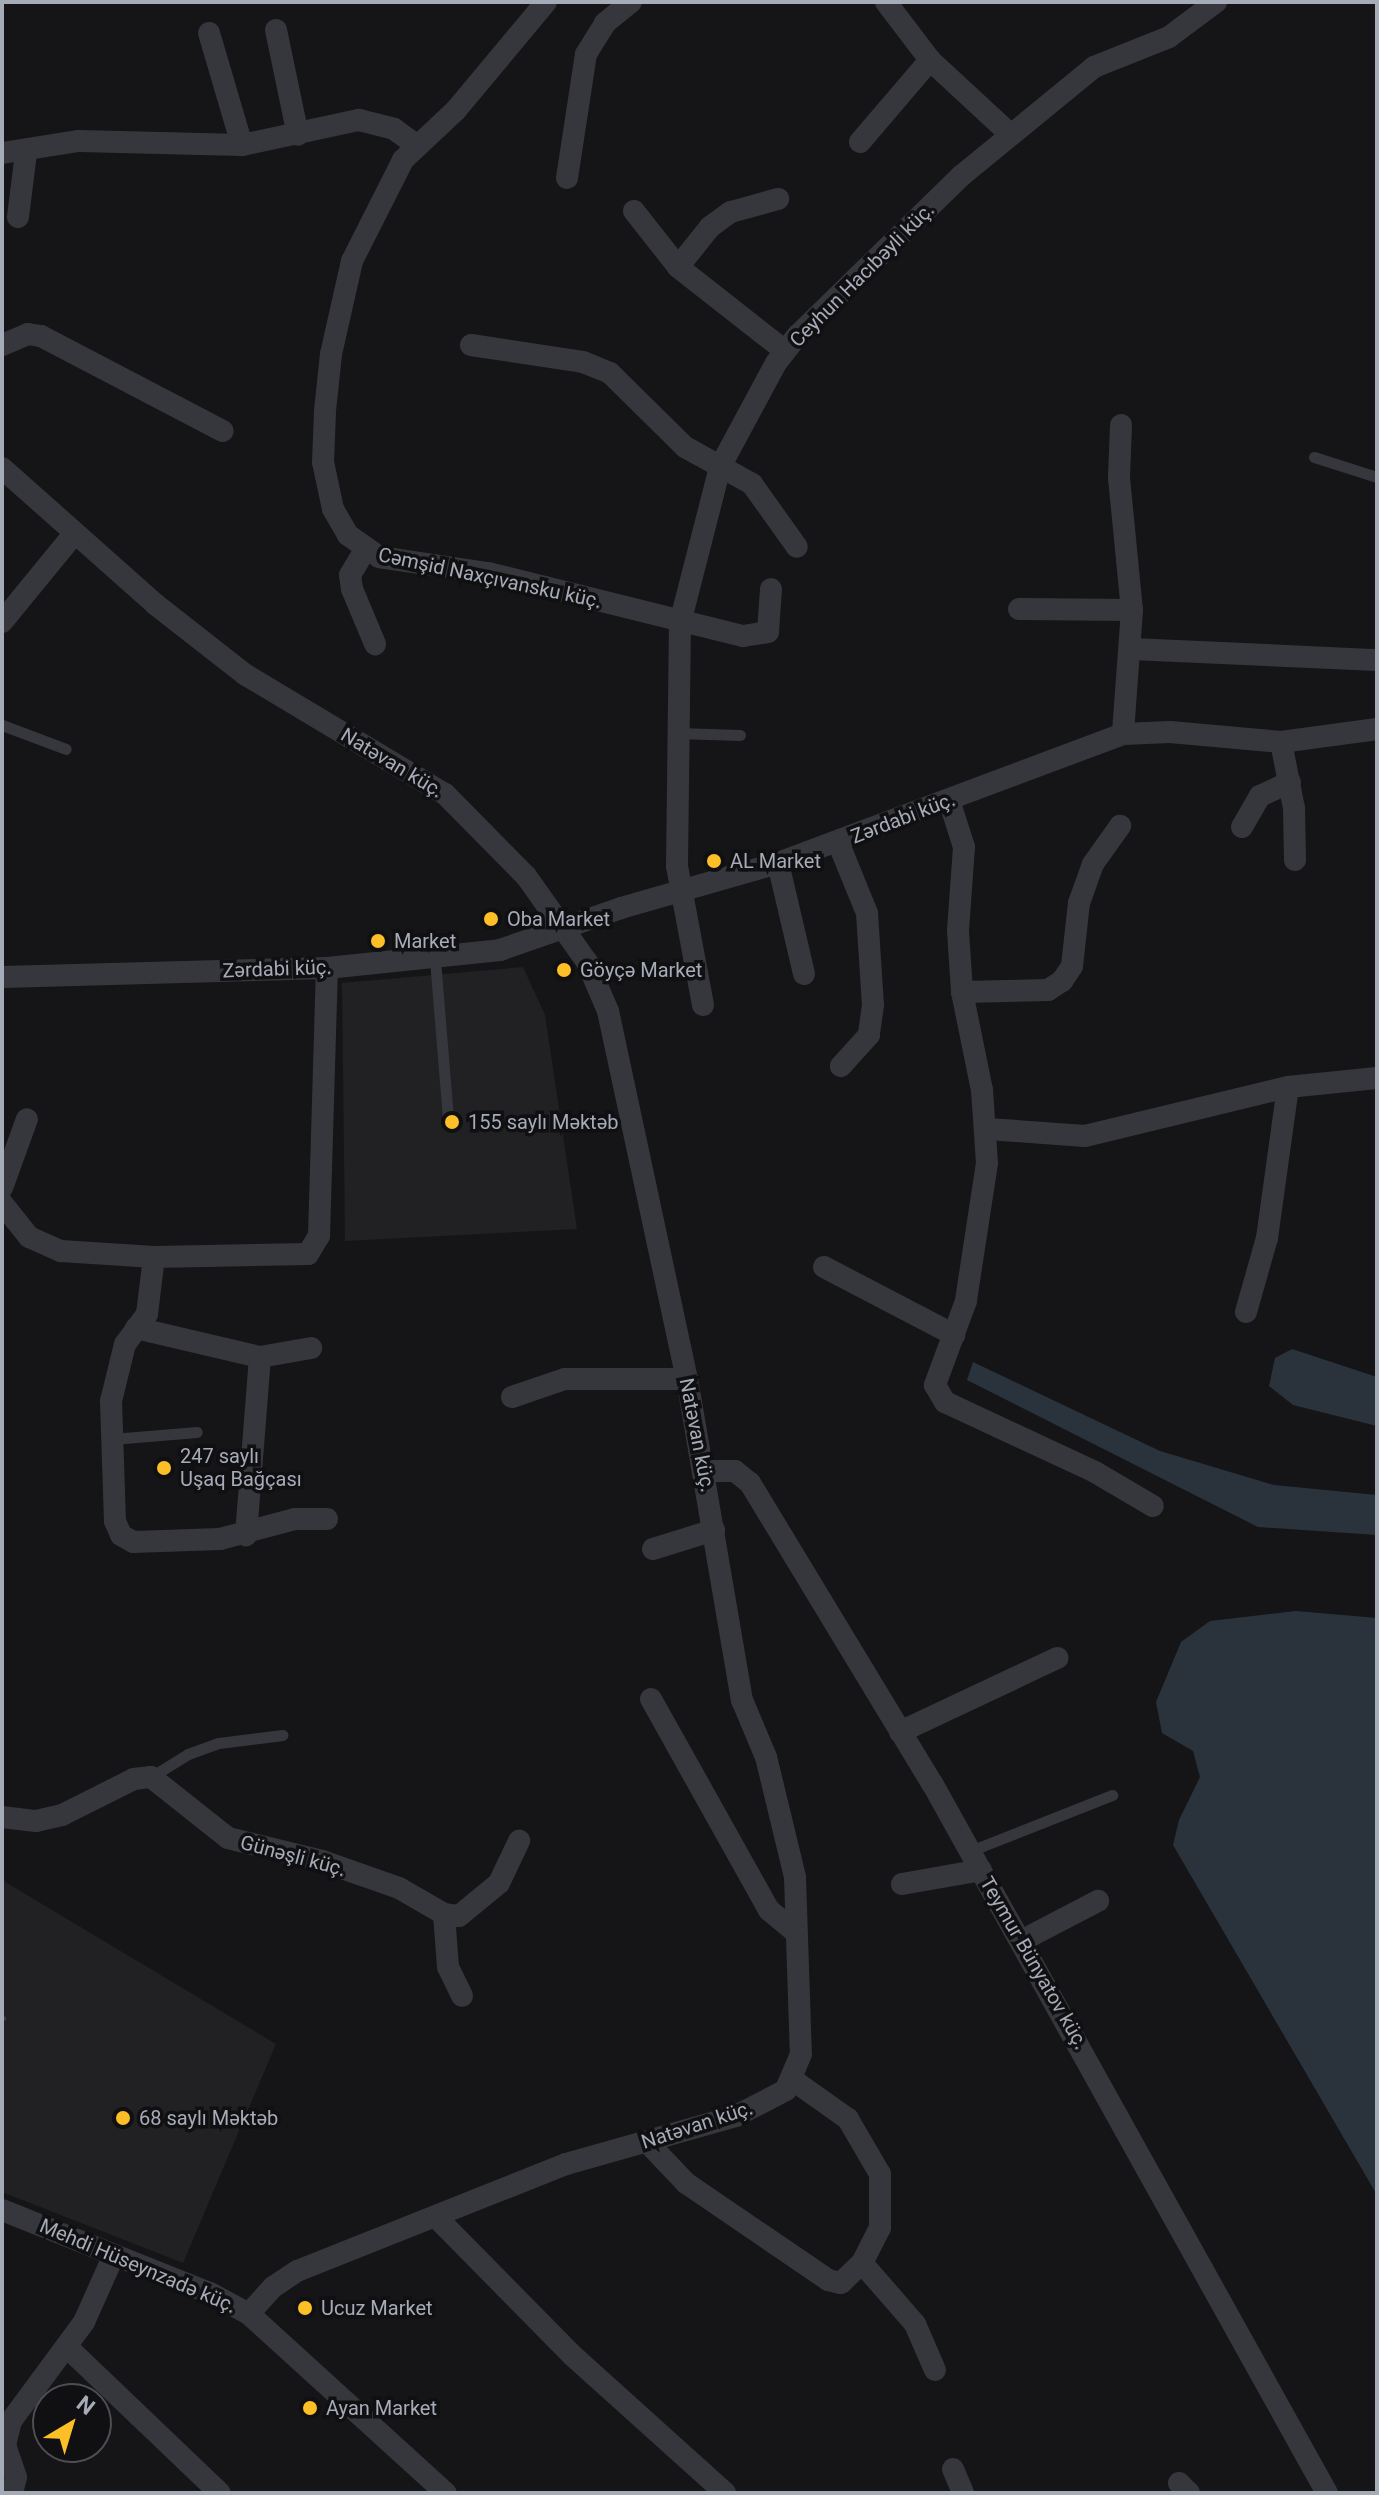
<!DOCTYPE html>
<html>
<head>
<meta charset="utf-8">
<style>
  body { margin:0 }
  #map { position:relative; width:1379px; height:2495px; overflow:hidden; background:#151517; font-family:Roboto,sans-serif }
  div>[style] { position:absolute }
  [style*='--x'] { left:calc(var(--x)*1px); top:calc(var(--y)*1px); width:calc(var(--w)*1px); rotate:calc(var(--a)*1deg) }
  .built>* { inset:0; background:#212124 }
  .water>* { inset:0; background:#2a333c }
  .path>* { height:4px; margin-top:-2px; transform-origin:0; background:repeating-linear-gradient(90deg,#3c3e43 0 4px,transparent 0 10px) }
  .service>* { height:11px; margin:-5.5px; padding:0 5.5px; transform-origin:5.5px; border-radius:5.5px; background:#36373c }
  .minor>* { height:22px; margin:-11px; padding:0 11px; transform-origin:11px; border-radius:11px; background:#36373c }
  .dots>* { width:22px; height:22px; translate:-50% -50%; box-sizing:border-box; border:4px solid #101012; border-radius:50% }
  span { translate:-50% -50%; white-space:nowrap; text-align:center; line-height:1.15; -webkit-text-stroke:7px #101012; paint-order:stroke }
  .street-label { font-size:20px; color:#a6abb8 }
  .poi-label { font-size:20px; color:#a6abb8 }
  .left { translate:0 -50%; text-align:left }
  .frame { position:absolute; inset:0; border:4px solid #a6abb8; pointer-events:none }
  .north { position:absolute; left:32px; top:2383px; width:80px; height:80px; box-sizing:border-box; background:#101012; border:2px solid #4c4e54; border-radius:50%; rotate:38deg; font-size:22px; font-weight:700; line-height:32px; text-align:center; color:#a6abb8 }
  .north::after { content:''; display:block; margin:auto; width:28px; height:36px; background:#fcbf28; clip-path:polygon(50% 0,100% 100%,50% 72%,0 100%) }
</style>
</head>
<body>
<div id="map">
  <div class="built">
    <i style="clip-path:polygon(523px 967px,545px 1015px,577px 1229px,345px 1241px,342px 983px)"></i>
    <i style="clip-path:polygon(2px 1880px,276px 2044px,183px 2263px,2px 2192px)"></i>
  </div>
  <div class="water">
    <i style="clip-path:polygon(1292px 1349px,1377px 1377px,1377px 1426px,1293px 1405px,1269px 1386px,1275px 1358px)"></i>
    <i style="clip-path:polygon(973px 1362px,1160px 1451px,1274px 1485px,1377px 1495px,1377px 1535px,1258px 1527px,967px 1380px)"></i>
    <i style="clip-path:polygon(1296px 1611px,1377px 1618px,1377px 2195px,1173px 1845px,1179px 1820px,1200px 1777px,1193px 1751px,1162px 1733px,1156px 1702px,1181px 1642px,1210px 1621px)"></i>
  </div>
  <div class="path">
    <i style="--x:2;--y:2019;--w:4;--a:-14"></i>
  </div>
  <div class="service">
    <i style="--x:1314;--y:457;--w:66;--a:17.6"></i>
    <i style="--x:2;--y:725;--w:68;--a:20.6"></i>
    <i style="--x:678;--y:733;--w:62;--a:1.8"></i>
    <i style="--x:435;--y:960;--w:160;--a:85.3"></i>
    <i style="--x:112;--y:1439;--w:85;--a:-4.7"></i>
    <i style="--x:151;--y:1777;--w:44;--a:-31.9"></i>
    <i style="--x:188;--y:1754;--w:33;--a:-20"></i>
    <i style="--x:219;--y:1743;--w:64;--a:-7.2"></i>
    <i style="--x:970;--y:1851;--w:153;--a:-21.5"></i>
  </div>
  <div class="minor">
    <i style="--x:546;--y:2;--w:141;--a:129.8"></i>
    <i style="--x:456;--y:110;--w:73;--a:136.7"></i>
    <i style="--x:403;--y:160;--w:113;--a:116.8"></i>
    <i style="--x:352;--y:261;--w:95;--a:102.7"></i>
    <i style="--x:331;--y:354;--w:57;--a:96"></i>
    <i style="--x:325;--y:411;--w:51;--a:92.2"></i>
    <i style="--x:323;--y:462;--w:48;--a:78"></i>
    <i style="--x:333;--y:509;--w:30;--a:60"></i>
    <i style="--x:348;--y:535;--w:38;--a:35"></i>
    <i style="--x:379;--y:557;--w:110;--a:8.4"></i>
    <i style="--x:488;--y:573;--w:263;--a:13.9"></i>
    <i style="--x:743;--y:636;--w:25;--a:-9"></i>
    <i style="--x:768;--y:632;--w:43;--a:-86"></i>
    <i style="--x:886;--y:2;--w:73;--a:52.8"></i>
    <i style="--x:930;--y:60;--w:110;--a:42.8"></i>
    <i style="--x:276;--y:30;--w:107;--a:78.2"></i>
    <i style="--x:209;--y:33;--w:117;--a:73.6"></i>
    <i style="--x:860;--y:142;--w:108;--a:-49.5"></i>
    <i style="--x:2;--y:153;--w:78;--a:-8.9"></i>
    <i style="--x:79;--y:141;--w:163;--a:1.4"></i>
    <i style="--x:242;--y:145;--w:120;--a:-12.1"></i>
    <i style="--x:359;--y:120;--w:36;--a:14"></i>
    <i style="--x:394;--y:129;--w:27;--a:36"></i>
    <i style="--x:567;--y:178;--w:125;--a:-81.3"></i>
    <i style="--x:586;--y:54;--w:36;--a:-58"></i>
    <i style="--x:605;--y:23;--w:33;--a:-39"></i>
    <i style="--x:634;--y:211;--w:71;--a:51.8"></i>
    <i style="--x:678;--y:267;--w:136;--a:38.1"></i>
    <i style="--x:18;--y:217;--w:64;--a:-82.9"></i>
    <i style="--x:678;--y:267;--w:51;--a:-51.3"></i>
    <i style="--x:710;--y:227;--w:26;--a:-36"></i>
    <i style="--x:731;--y:212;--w:49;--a:-15.5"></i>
    <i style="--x:2;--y:345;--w:28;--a:-23"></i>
    <i style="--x:28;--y:334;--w:13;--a:9"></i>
    <i style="--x:41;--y:336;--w:205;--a:27.6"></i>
    <i style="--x:471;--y:345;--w:113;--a:8.6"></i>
    <i style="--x:583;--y:362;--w:29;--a:22"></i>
    <i style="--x:610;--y:373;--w:105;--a:44.6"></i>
    <i style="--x:685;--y:447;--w:77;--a:28.9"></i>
    <i style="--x:752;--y:484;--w:77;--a:54.5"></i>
    <i style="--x:1121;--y:425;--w:53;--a:92.2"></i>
    <i style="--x:1119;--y:478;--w:133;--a:84.4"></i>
    <i style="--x:1132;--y:610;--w:124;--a:94.2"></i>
    <i style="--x:2;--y:468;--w:205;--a:41.6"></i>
    <i style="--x:155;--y:604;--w:115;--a:38"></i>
    <i style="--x:246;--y:675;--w:232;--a:30.9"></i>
    <i style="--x:445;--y:794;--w:115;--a:45.4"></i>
    <i style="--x:526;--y:876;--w:105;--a:54.7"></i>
    <i style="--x:587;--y:962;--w:53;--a:66.8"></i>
    <i style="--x:608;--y:1011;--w:376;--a:77.9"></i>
    <i style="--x:687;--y:1379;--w:326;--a:80.3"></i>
    <i style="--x:742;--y:1700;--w:62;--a:67.2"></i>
    <i style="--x:766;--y:1757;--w:123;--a:76.4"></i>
    <i style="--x:795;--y:1877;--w:177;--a:88.1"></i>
    <i style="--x:801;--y:2054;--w:39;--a:113"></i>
    <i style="--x:786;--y:2090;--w:56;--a:152.5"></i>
    <i style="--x:736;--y:2116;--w:177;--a:164.2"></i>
    <i style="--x:566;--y:2164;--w:289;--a:158.3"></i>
    <i style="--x:297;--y:2271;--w:29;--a:146"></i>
    <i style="--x:273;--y:2287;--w:36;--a:132"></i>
    <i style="--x:365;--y:550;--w:29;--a:121"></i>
    <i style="--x:350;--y:575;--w:14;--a:82"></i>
    <i style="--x:352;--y:589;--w:60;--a:67.3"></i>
    <i style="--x:1019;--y:609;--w:113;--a:0.5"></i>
    <i style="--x:2;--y:622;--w:114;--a:-50.7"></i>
    <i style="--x:1132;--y:649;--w:245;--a:2.6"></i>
    <i style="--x:1281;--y:742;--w:67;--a:78.9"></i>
    <i style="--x:1294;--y:808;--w:52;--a:88.9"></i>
    <i style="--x:949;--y:800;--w:49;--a:72.3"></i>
    <i style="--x:964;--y:847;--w:84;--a:94.1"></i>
    <i style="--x:958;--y:931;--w:61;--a:86.2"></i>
    <i style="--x:962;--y:992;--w:100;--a:78.5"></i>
    <i style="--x:982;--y:1090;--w:73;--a:86.1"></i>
    <i style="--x:987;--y:1163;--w:140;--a:98.7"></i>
    <i style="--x:966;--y:1301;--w:90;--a:110.3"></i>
    <i style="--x:935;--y:1385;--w:20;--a:60"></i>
    <i style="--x:945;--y:1402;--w:166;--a:25"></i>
    <i style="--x:1095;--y:1472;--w:67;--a:30.4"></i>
    <i style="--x:1242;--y:827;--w:36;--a:-60"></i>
    <i style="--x:1260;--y:796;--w:33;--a:-25"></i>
    <i style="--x:838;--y:842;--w:77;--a:67.8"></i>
    <i style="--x:867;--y:913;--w:92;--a:86.3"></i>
    <i style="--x:873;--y:1005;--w:30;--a:98"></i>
    <i style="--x:869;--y:1035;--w:42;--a:132.1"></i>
    <i style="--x:778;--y:863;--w:114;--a:76.8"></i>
    <i style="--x:2;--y:977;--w:325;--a:-1.6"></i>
    <i style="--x:327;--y:968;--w:174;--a:-5.9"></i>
    <i style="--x:500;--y:950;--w:128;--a:-19.1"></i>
    <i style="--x:621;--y:908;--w:163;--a:-16"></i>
    <i style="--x:778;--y:863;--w:368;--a:-20.5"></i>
    <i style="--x:1123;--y:734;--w:47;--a:-2.4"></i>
    <i style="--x:1170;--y:732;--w:111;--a:5.1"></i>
    <i style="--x:1281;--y:742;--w:97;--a:-7.7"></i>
    <i style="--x:962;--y:992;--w:86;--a:-1.3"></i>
    <i style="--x:1048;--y:990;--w:17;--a:-33"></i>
    <i style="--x:1062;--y:981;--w:18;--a:-56"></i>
    <i style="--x:1072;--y:966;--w:63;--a:-83.7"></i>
    <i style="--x:1079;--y:903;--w:41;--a:-70.3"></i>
    <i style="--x:1093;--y:864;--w:47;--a:-54.6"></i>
    <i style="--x:703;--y:1005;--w:141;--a:-100.6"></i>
    <i style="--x:677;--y:866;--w:243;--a:-89.3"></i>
    <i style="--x:680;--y:623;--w:161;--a:-75.6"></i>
    <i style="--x:720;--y:467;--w:118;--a:-61.7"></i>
    <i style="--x:776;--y:363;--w:36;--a:-52"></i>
    <i style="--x:798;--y:335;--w:228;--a:-44.3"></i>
    <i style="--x:961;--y:176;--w:172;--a:-39.3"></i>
    <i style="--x:1094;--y:67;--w:81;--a:-21.8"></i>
    <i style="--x:1169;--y:37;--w:59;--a:-36.7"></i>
    <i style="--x:988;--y:1129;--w:97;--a:4.1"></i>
    <i style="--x:1085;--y:1136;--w:209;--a:-13.6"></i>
    <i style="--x:1288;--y:1087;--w:89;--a:-5.8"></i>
    <i style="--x:2;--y:1188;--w:73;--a:-70.1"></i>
    <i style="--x:2;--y:1203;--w:43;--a:51.5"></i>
    <i style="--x:29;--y:1237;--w:35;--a:24"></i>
    <i style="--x:61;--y:1251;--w:93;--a:3.7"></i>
    <i style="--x:154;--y:1257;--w:154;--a:-1.1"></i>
    <i style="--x:308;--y:1254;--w:21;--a:-59"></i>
    <i style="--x:319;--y:1236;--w:268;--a:-88.3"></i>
    <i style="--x:154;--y:1257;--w:57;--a:97"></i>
    <i style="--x:147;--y:1314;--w:37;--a:126"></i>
    <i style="--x:125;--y:1344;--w:59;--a:103.8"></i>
    <i style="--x:111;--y:1401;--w:120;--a:88.1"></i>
    <i style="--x:115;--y:1521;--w:15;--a:67"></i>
    <i style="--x:121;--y:1535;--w:14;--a:30"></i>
    <i style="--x:133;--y:1542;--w:87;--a:-2"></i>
    <i style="--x:220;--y:1539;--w:78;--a:-14.9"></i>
    <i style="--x:295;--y:1519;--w:32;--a:0"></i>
    <i style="--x:824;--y:1267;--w:147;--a:27.6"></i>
    <i style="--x:1246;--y:1312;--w:77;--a:-74.2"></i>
    <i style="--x:1267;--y:1238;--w:152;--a:-82.1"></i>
    <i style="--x:136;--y:1328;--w:127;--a:13.2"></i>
    <i style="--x:260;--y:1357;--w:179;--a:94.5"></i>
    <i style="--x:260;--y:1357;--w:52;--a:-10"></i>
    <i style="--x:512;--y:1397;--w:56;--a:-18.8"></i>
    <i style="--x:565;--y:1379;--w:122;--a:0"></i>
    <i style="--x:706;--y:1471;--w:29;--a:0"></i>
    <i style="--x:735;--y:1471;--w:19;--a:39"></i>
    <i style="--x:750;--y:1483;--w:351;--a:58.8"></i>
    <i style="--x:932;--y:1783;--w:812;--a:60.91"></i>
    <i style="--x:653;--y:1549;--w:64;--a:-17.3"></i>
    <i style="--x:651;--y:1699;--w:242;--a:60.8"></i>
    <i style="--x:769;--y:1910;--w:34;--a:40"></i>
    <i style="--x:900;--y:1732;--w:174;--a:-25.2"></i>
    <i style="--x:2;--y:1817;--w:34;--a:7"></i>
    <i style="--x:36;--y:1821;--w:27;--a:-13"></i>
    <i style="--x:62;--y:1815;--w:80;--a:-26.6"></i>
    <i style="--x:134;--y:1779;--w:17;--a:-7"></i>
    <i style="--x:151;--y:1777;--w:98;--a:38.4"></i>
    <i style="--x:228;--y:1838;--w:97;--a:13.7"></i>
    <i style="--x:322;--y:1861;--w:82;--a:19.3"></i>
    <i style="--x:399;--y:1888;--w:52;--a:30"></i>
    <i style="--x:444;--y:1914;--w:15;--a:8"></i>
    <i style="--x:459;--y:1916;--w:52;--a:-39.5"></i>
    <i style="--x:499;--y:1883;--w:47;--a:-64.5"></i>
    <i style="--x:902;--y:1884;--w:80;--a:-10"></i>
    <i style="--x:444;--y:1914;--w:53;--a:85.7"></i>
    <i style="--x:448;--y:1967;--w:32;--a:64"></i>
    <i style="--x:1021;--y:1941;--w:87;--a:-27.5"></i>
    <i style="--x:647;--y:2142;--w:57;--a:46.4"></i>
    <i style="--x:686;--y:2183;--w:172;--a:34.3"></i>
    <i style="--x:828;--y:2280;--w:13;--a:13"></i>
    <i style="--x:841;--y:2283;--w:29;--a:-44"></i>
    <i style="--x:862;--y:2263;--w:39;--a:-63"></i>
    <i style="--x:880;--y:2228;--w:54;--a:-90"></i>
    <i style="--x:880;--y:2174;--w:64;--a:-120.2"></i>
    <i style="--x:848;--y:2119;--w:67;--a:-144.7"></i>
    <i style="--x:2;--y:2210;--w:224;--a:21.8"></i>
    <i style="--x:210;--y:2293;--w:44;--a:28.3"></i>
    <i style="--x:249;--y:2314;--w:266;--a:42.3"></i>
    <i style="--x:437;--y:2218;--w:192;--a:45.4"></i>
    <i style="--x:572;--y:2355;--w:206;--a:42"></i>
    <i style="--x:862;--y:2263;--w:81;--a:49"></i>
    <i style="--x:915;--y:2324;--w:50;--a:66.5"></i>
    <i style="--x:67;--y:2347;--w:211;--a:43.7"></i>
    <i style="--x:953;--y:2469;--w:26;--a:67"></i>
    <i style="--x:1179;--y:2483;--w:14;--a:45"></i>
    <i style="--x:12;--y:2493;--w:16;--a:-76"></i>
    <i style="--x:16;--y:2477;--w:34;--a:-109"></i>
    <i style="--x:5;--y:2445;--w:25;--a:-76"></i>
    <i style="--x:11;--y:2421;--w:123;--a:-53.6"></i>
    <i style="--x:84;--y:2322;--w:73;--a:-65.9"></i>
  </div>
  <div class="dots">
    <i style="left:714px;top:861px;background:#fcbf28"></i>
    <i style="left:491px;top:919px;background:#fcbf28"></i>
    <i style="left:378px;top:941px;background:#fcbf28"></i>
    <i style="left:564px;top:970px;background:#fcbf28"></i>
    <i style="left:452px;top:1122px;background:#fcbf28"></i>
    <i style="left:164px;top:1468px;background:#fcbf28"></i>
    <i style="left:123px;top:2118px;background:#fcbf28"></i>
    <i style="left:305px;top:2308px;background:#fcbf28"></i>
    <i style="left:310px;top:2408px;background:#fcbf28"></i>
  </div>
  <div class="street-label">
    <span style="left:862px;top:275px;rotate:-45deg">Ceyhun Hacıbəyli küç.</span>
    <span style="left:490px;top:578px;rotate:12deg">Cəmşid Naxçıvansku küç.</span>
    <span style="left:392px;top:763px;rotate:31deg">Natəvan küç.</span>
    <span style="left:903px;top:818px;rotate:-21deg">Zərdabi küç.</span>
    <span style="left:277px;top:969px;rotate:-2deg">Zərdabi küç.</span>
    <span style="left:697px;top:1435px;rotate:79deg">Natəvan küç.</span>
    <span style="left:293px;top:1856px;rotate:15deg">Günəşli küç.</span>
    <span style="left:1034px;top:1963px;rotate:60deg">Teymur Bünyatov küç.</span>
    <span style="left:697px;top:2125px;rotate:-18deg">Natəvan küç.</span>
    <span style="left:138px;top:2266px;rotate:23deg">Mehdi Hüseynzadə küç.</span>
  </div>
  <div class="poi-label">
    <span class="left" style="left:730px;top:861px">AL Market</span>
    <span class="left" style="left:507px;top:919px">Oba Market</span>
    <span class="left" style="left:394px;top:941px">Market</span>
    <span class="left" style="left:580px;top:970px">Göyçə Market</span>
    <span class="left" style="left:468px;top:1122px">155 saylı Məktəb</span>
    <span class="left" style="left:180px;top:1468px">247 saylı<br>Uşaq Bağçası</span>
    <span class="left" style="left:139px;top:2118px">68 saylı Məktəb</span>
    <span class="left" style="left:321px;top:2308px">Ucuz Market</span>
    <span class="left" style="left:326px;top:2408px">Ayan Market</span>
  </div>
  <div class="frame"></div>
  <div class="north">N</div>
</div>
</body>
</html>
